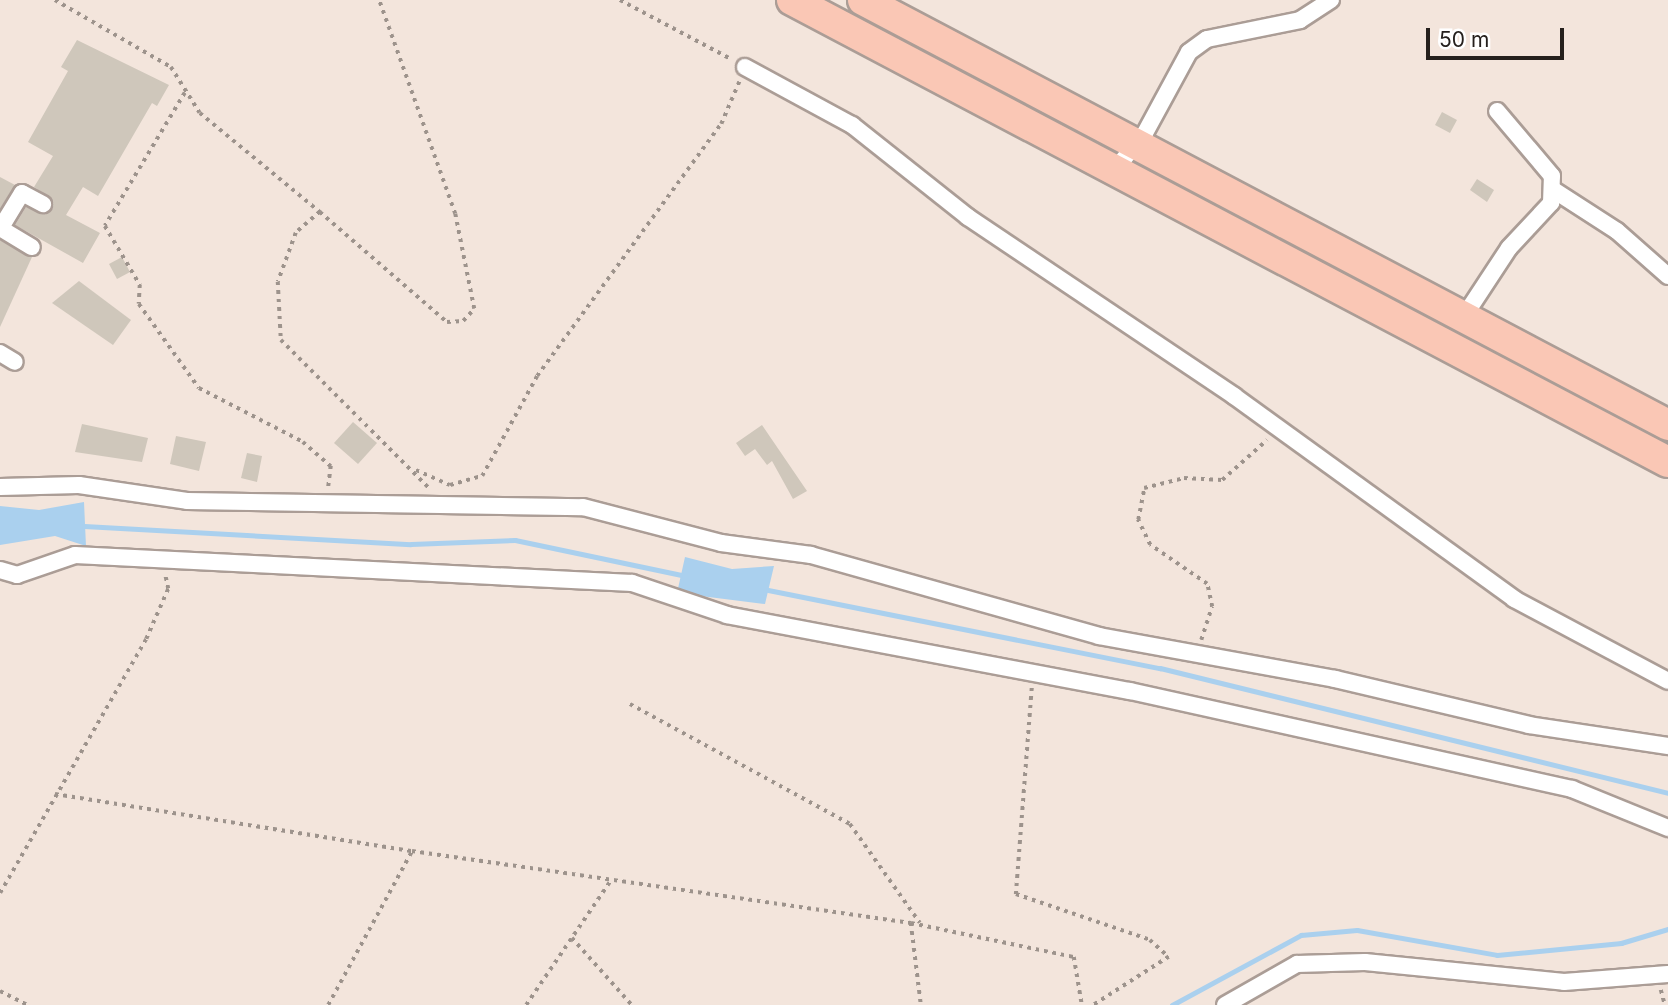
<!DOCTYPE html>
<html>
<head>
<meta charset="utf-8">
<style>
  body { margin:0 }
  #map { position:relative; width:1668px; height:1005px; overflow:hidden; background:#f3e5dc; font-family:Inter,sans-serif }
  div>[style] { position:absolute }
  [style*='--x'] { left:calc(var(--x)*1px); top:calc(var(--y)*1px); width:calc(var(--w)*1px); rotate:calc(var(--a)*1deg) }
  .water>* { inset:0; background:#aad0ee }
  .stream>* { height:5px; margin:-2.5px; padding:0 2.5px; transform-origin:2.5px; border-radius:2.5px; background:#aad0ee }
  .building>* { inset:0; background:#cfc7bb }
  .path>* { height:3.5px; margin-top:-1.75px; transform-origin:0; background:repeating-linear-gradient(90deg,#9d938c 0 3.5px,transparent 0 8.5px) }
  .roads { filter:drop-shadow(2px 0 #ab9d96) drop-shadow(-2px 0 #ab9d96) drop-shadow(0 2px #ab9d96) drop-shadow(0 -2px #ab9d96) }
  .street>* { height:16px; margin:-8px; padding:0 8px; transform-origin:8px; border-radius:8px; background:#fff }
  .highway>* { height:30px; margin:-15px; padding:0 15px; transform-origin:15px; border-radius:15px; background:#fac7b5 }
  span { translate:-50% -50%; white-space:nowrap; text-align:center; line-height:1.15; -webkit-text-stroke:6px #fff; paint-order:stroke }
  .scale { position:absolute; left:1426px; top:28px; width:138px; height:32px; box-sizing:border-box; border:4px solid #25201d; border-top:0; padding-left:9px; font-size:21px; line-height:24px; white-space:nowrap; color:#25201d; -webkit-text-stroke:5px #fff; paint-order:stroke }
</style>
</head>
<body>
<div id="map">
  <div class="water">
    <i style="clip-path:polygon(84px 502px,86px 546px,55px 536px,0 545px,0 506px,39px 510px)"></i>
    <i style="clip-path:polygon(685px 557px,732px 569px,774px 566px,765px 604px,677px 593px)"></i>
  </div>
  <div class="stream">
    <i style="--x:84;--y:526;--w:327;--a:3.2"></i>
    <i style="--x:411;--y:544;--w:104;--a:-2.2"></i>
    <i style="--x:515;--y:540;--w:170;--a:11.9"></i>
    <i style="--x:768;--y:590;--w:400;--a:11.3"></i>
    <i style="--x:1160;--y:668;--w:523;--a:13.82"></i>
    <i style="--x:1172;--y:1005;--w:147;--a:-28.5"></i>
    <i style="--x:1301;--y:935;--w:56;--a:-5.1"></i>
    <i style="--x:1357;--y:930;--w:142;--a:10.1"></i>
    <i style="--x:1497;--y:955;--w:125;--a:-5.5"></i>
    <i style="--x:1621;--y:943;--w:49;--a:-16.6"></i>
  </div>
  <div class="building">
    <i style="clip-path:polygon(77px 40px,169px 85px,157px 106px,152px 103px,98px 196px,83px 187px,66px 215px,100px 233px,83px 263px,15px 225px,26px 207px,43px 214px,53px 208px,51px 198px,34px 187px,53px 156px,28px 142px,68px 71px,61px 67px)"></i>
    <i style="clip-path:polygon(1442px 112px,1457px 120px,1450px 133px,1435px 125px)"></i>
    <i style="clip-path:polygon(0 177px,15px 185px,0 209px)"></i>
    <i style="clip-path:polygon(1477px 179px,1494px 190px,1487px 202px,1470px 190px)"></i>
    <i style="clip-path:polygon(0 240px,32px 257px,0 327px)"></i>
    <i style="clip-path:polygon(122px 257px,130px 272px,117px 279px,109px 264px)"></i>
    <i style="clip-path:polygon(79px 281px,131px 320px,113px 345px,52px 303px)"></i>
    <i style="clip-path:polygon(353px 422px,377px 443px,358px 464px,334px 443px)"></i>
    <i style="clip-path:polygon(82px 424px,148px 438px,142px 462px,75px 452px)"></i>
    <i style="clip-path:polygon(762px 425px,807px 491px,793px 499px,772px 461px,767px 465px,755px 449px,745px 456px,736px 443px)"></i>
    <i style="clip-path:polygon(176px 436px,206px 442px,199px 471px,170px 464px)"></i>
    <i style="clip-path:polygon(247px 453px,262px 456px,257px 482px,241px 478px)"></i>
  </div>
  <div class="path">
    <i style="--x:55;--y:0;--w:134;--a:30"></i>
    <i style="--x:171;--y:67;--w:54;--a:57.8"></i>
    <i style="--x:200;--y:113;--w:156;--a:39.5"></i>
    <i style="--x:320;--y:212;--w:32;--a:139"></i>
    <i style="--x:296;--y:233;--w:52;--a:110.2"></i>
    <i style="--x:278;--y:282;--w:58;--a:87"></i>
    <i style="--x:281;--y:340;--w:211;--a:45"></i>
    <i style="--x:620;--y:0;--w:126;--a:28"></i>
    <i style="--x:185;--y:93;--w:155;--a:121"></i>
    <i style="--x:105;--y:226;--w:69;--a:59.3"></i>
    <i style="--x:140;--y:285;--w:19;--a:93"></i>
    <i style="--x:139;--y:304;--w:103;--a:54.5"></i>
    <i style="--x:199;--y:388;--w:117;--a:27.4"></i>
    <i style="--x:303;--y:442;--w:37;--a:41"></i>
    <i style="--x:331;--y:466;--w:23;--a:97"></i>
    <i style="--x:320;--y:212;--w:168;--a:40.9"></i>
    <i style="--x:447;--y:322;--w:16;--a:-4"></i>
    <i style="--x:463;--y:321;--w:16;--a:-47"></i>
    <i style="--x:474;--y:309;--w:97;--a:-101.3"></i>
    <i style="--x:455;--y:214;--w:227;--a:-109.6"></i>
    <i style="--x:416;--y:470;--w:37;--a:24"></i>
    <i style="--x:450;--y:485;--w:33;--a:-16"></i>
    <i style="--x:482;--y:476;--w:114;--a:-61.2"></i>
    <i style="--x:537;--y:376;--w:312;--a:-53.9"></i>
    <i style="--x:721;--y:124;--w:46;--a:-66.8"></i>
    <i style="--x:1201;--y:640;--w:35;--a:-72"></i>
    <i style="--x:1212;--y:607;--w:24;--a:-102"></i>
    <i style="--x:1207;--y:584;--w:69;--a:-145.6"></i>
    <i style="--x:1150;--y:545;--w:28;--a:-116"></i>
    <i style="--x:1138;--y:520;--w:33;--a:-79"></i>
    <i style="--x:1144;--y:488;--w:41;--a:-14"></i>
    <i style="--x:1184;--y:478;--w:38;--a:3"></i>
    <i style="--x:1222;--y:480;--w:60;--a:-41.6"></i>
    <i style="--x:1032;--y:688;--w:207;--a:94.4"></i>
    <i style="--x:1016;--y:894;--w:142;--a:18.9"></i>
    <i style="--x:1150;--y:940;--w:25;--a:42"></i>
    <i style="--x:1169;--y:957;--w:89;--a:147.4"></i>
    <i style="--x:630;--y:704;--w:251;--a:28.6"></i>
    <i style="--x:850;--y:824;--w:121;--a:54.7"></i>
    <i style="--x:55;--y:794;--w:362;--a:9.1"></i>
    <i style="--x:0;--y:893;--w:293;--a:-60.1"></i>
    <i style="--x:146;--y:639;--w:55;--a:-66.3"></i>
    <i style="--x:168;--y:589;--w:14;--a:-102"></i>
    <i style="--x:911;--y:923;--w:83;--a:83"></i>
    <i style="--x:572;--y:938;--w:90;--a:48.2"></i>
    <i style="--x:1661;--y:990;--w:16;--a:75"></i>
    <i style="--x:0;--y:991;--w:31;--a:27"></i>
    <i style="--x:328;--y:1005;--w:175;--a:-61.4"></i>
    <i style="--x:412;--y:851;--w:504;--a:8.21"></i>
    <i style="--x:911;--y:923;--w:167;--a:11.8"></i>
    <i style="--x:1074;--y:957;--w:49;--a:80.5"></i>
    <i style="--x:526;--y:1005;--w:151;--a:-55.8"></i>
  </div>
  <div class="roads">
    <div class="street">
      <i style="--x:745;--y:67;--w:122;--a:28.5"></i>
      <i style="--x:852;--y:125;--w:148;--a:38.4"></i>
      <i style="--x:968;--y:217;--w:321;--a:33.9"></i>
      <i style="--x:1234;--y:396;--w:346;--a:35.9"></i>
      <i style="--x:1514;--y:599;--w:174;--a:28"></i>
      <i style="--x:1113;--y:172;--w:50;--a:-50.6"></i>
      <i style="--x:1145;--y:133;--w:92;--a:-61.5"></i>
      <i style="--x:1189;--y:52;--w:22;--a:-36"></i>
      <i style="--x:1207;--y:39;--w:95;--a:-11.5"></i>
      <i style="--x:1300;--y:20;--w:37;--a:-33"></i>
      <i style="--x:1552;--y:189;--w:77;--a:32.9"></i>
      <i style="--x:1617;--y:231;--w:68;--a:41.4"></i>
      <i style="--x:0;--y:228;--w:37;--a:31"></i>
      <i style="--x:0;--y:229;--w:42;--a:-58.6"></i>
      <i style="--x:22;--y:193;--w:24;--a:28"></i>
      <i style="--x:1461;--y:321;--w:87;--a:-56.7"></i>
      <i style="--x:1509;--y:248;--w:62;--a:-47"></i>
      <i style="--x:1551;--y:203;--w:27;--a:-88"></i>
      <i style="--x:1552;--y:176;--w:85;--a:-130.2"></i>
      <i style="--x:0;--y:353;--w:17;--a:31"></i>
      <i style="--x:0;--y:487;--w:79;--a:-1.5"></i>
      <i style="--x:79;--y:485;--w:109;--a:8.4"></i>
      <i style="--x:187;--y:501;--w:396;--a:0.9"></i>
      <i style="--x:583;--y:507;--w:143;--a:14.6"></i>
      <i style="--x:721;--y:543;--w:91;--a:7.6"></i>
      <i style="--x:811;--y:555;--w:299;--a:15.7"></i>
      <i style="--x:1099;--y:636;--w:240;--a:10.3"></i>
      <i style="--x:1335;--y:679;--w:199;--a:13.3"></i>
      <i style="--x:1529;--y:725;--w:141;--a:8.6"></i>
      <i style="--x:0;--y:570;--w:18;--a:16"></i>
      <i style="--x:17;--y:575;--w:61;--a:-19"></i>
      <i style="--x:75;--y:555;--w:558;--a:2.88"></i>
      <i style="--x:632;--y:583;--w:100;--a:18.6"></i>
      <i style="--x:727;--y:615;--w:410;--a:10.7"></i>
      <i style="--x:1130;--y:691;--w:453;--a:12.5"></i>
      <i style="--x:1572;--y:789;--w:104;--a:22.1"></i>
      <i style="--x:1225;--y:1005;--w:83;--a:-29.7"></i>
      <i style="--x:1297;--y:964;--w:68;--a:-1.7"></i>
      <i style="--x:1365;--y:962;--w:200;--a:5.7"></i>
      <i style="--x:1564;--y:982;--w:104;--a:-4.4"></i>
    </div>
    <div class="highway">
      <i style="--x:792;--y:0;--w:990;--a:27.81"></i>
      <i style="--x:863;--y:0;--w:910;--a:27.83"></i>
    </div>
  </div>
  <div class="scale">50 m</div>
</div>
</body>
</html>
